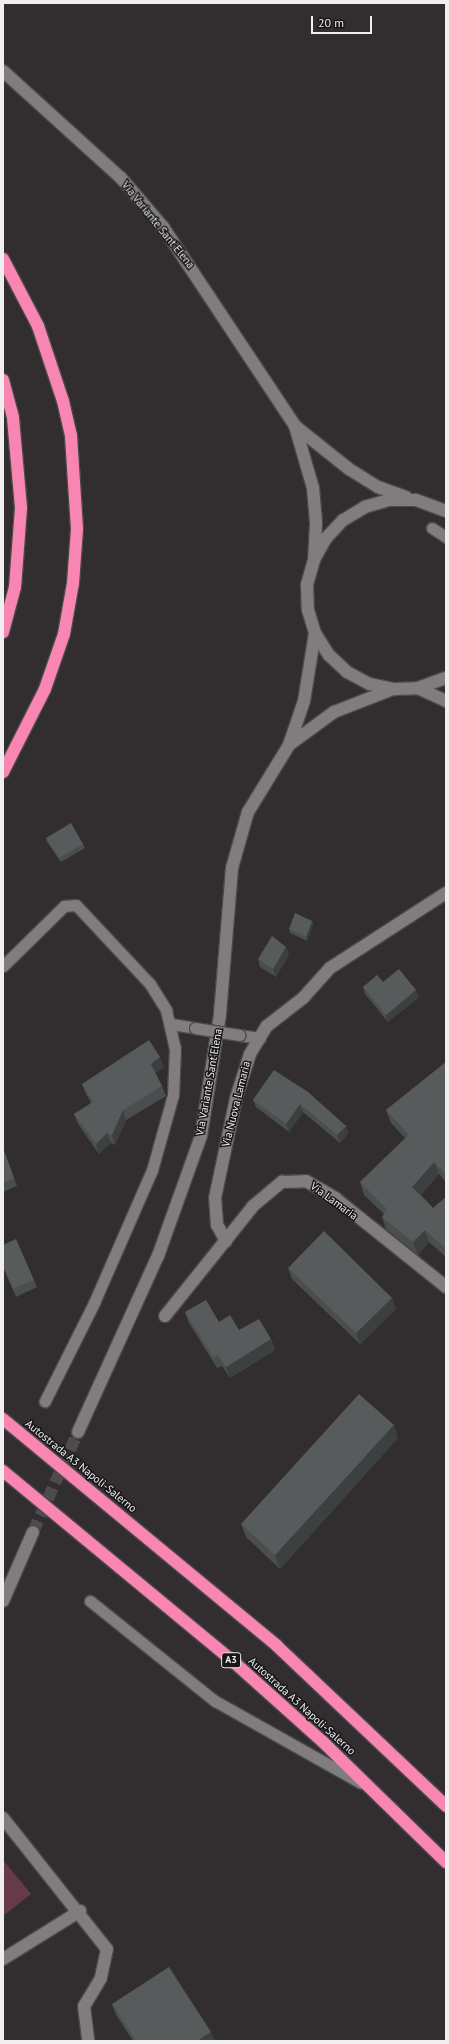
<!DOCTYPE html>
<html>
<head>
<meta charset="utf-8">
<style>
  body { margin:0 }
  #map { position:relative; width:449px; height:2044px; overflow:hidden; background:#322e2f; font-family:"PT Sans",sans-serif }
  div>[style] { position:absolute }
  [style*='--x'] { left:calc(var(--x)*1px); top:calc(var(--y)*1px); width:calc(var(--w)*1px); rotate:calc(var(--a)*1deg) }
  .green>* { inset:0; background:#673a4b }
  .street-tunnel>* { height:12px; margin-top:-6px; transform-origin:0; background:repeating-linear-gradient(90deg,#4e4b4c 0 12px,transparent 0 18px) }
  .roads { filter:drop-shadow(1px 0 #4d4a4b) drop-shadow(-1px 0 #4d4a4b) drop-shadow(0 1px #4d4a4b) drop-shadow(0 -1px #4d4a4b) }
  .lane>* { height:11px; margin:-5.5px; padding:0 5.5px; transform-origin:5.5px; border-radius:5.5px; background:#817d7f }
  .street>* { height:12px; margin:-6px; padding:0 6px; transform-origin:6px; border-radius:6px; background:#817d7f }
  .highway>* { height:12px; margin:-6px; padding:0 6px; transform-origin:6px; border-radius:6px; background:#f885b2 }
  .bridges { filter:drop-shadow(1px 0 #4d4a4b) drop-shadow(-1px 0 #4d4a4b) drop-shadow(0 1px #4d4a4b) drop-shadow(0 -1px #4d4a4b) }
  .lane-bridge>* { height:11px; margin:-5.5px; padding:0 5.5px; transform-origin:5.5px; border-radius:5.5px; background:#817d7f }
  .wall>* { inset:0; background:#4b4e4e }
  .shaded-wall>* { inset:0; background:#3d4040 }
  .building>* { inset:0; background:#575b5b }
  span { translate:-50% -50%; white-space:nowrap; text-align:center; line-height:1.15; -webkit-text-stroke:3px #181717; paint-order:stroke }
  .shield-label span { padding:1px 3px; background:#181717; border:1px solid; border-radius:3px; -webkit-text-stroke-width:0 }
  .shield-label { font-size:10px; color:#f0eeef; font-weight:700 }
  .street-label { font-size:11px; color:#f0eeef }
  .frame { position:absolute; inset:0; border:4px solid #f0eeef; pointer-events:none }
  .scale { position:absolute; left:311px; top:16px; width:61px; height:18px; box-sizing:border-box; border:2px solid #f0eeef; border-top:0; padding-left:5px; font-size:12px; line-height:14px; white-space:nowrap; color:#f0eeef; -webkit-text-stroke:3px #181717; paint-order:stroke }
</style>
</head>
<body>
<div id="map">
  <div class="green">
    <i style="clip-path:polygon(3px 1860px,31px 1894px,3px 1916px)"></i>
  </div>
  <div class="street-tunnel">
    <i style="--x:33;--y:1532;--w:110;--a:-65.8"></i>
  </div>
  <div class="roads">
    <div class="lane">
      <i style="--x:432;--y:528;--w:17;--a:33"></i>
      <i style="--x:3;--y:966;--w:86;--a:-44.5"></i>
      <i style="--x:64;--y:906;--w:12;--a:-5"></i>
      <i style="--x:76;--y:905;--w:108;--a:46.9"></i>
      <i style="--x:150;--y:984;--w:31;--a:58"></i>
      <i style="--x:166;--y:1010;--w:39;--a:77"></i>
      <i style="--x:175;--y:1048;--w:47;--a:92.4"></i>
      <i style="--x:173;--y:1095;--w:78;--a:105.6"></i>
      <i style="--x:152;--y:1170;--w:145;--a:113.6"></i>
      <i style="--x:94;--y:1303;--w:110;--a:116.6"></i>
      <i style="--x:171;--y:1024;--w:24;--a:9"></i>
      <i style="--x:239;--y:1035;--w:21;--a:8"></i>
      <i style="--x:90;--y:1601;--w:160;--a:38.7"></i>
      <i style="--x:215;--y:1701;--w:167;--a:29.3"></i>
    </div>
    <div class="street">
      <i style="--x:3;--y:71;--w:159;--a:42.2"></i>
      <i style="--x:121;--y:178;--w:65;--a:49.4"></i>
      <i style="--x:163;--y:227;--w:239;--a:56.4"></i>
      <i style="--x:295;--y:426;--w:65;--a:73.8"></i>
      <i style="--x:313;--y:488;--w:36;--a:85"></i>
      <i style="--x:316;--y:524;--w:36;--a:93"></i>
      <i style="--x:295;--y:426;--w:69;--a:38.5"></i>
      <i style="--x:349;--y:469;--w:34;--a:32"></i>
      <i style="--x:378;--y:487;--w:30;--a:20"></i>
      <i style="--x:446;--y:511;--w:33;--a:-160"></i>
      <i style="--x:415;--y:500;--w:26;--a:180"></i>
      <i style="--x:389;--y:500;--w:25;--a:164"></i>
      <i style="--x:365;--y:507;--w:26;--a:149"></i>
      <i style="--x:343;--y:520;--w:25;--a:133"></i>
      <i style="--x:326;--y:538;--w:25;--a:119"></i>
      <i style="--x:314;--y:560;--w:26;--a:106"></i>
      <i style="--x:307;--y:585;--w:25;--a:88"></i>
      <i style="--x:308;--y:610;--w:24;--a:73"></i>
      <i style="--x:315;--y:633;--w:26;--a:58"></i>
      <i style="--x:329;--y:655;--w:25;--a:43"></i>
      <i style="--x:347;--y:672;--w:26;--a:28"></i>
      <i style="--x:370;--y:684;--w:25;--a:12"></i>
      <i style="--x:394;--y:689;--w:24;--a:-2"></i>
      <i style="--x:418;--y:688;--w:30;--a:-20"></i>
      <i style="--x:418;--y:688;--w:31;--a:25"></i>
      <i style="--x:289;--y:745;--w:56;--a:-36.3"></i>
      <i style="--x:334;--y:712;--w:63;--a:-21.3"></i>
      <i style="--x:226;--y:1241;--w:18;--a:-119"></i>
      <i style="--x:217;--y:1225;--w:27;--a:-94"></i>
      <i style="--x:215;--y:1198;--w:102;--a:-78.1"></i>
      <i style="--x:236;--y:1098;--w:46;--a:-72.3"></i>
      <i style="--x:250;--y:1054;--w:33;--a:-59"></i>
      <i style="--x:267;--y:1026;--w:46;--a:-37.9"></i>
      <i style="--x:303;--y:998;--w:40;--a:-48"></i>
      <i style="--x:330;--y:968;--w:138;--a:-32.9"></i>
      <i style="--x:165;--y:1316;--w:141;--a:-51.3"></i>
      <i style="--x:253;--y:1206;--w:38;--a:-40"></i>
      <i style="--x:282;--y:1182;--w:24;--a:-2"></i>
      <i style="--x:306;--y:1181;--w:34;--a:30"></i>
      <i style="--x:335;--y:1198;--w:142;--a:38.7"></i>
      <i style="--x:78;--y:1432;--w:193;--a:-65.6"></i>
      <i style="--x:158;--y:1256;--w:127;--a:-70.3"></i>
      <i style="--x:201;--y:1136;--w:123;--a:-81.1"></i>
      <i style="--x:220;--y:1014;--w:146;--a:-85.3"></i>
      <i style="--x:232;--y:868;--w:58;--a:-74.1"></i>
      <i style="--x:248;--y:812;--w:79;--a:-58.5"></i>
      <i style="--x:289;--y:745;--w:46;--a:-71.2"></i>
      <i style="--x:304;--y:701;--w:69;--a:-80.8"></i>
      <i style="--x:3;--y:1601;--w:75;--a:-66.5"></i>
      <i style="--x:3;--y:1818;--w:167;--a:51.6"></i>
      <i style="--x:107;--y:1949;--w:30;--a:102"></i>
      <i style="--x:101;--y:1978;--w:33;--a:121"></i>
      <i style="--x:84;--y:2006;--w:35;--a:83"></i>
      <i style="--x:3;--y:1959;--w:91;--a:-31.9"></i>
    </div>
    <div class="highway">
      <i style="--x:3;--y:259;--w:76;--a:62.4"></i>
      <i style="--x:38;--y:326;--w:79;--a:71.6"></i>
      <i style="--x:63;--y:401;--w:36;--a:77"></i>
      <i style="--x:71;--y:436;--w:93;--a:86.3"></i>
      <i style="--x:77;--y:529;--w:54;--a:94.2"></i>
      <i style="--x:73;--y:583;--w:52;--a:100"></i>
      <i style="--x:64;--y:634;--w:58;--a:109.1"></i>
      <i style="--x:45;--y:689;--w:93;--a:116.8"></i>
      <i style="--x:3;--y:380;--w:39;--a:75"></i>
      <i style="--x:13;--y:418;--w:90;--a:84.9"></i>
      <i style="--x:21;--y:508;--w:79;--a:94.3"></i>
      <i style="--x:15;--y:587;--w:47;--a:104.9"></i>
      <i style="--x:3;--y:1419;--w:356;--a:39.6"></i>
      <i style="--x:277;--y:1646;--w:233;--a:43.4"></i>
      <i style="--x:3;--y:1471;--w:303;--a:39.6"></i>
      <i style="--x:236;--y:1664;--w:117;--a:41.9"></i>
      <i style="--x:323;--y:1742;--w:172;--a:44.3"></i>
    </div>
  </div>
  <div class="bridges">
    <div class="lane-bridge">
      <i style="--x:195;--y:1028;--w:45;--a:9"></i>
    </div>
  </div>
  <div class="wall">
    <i style="clip-path:polygon(46px 838px,83px 844px,85px 848px,61px 862px,47px 842px)"></i>
    <i style="clip-path:polygon(312px 921px,313px 925px,307px 941px,290px 933px,289px 929px)"></i>
    <i style="clip-path:polygon(289px 954px,276px 977px,260px 967px,258px 959px)"></i>
    <i style="clip-path:polygon(363px 987px,419px 997px,388px 1022px,365px 994px)"></i>
    <i style="clip-path:polygon(446px 1062px,446px 1182px,439px 1174px,421px 1195px,433px 1208px,446px 1197px,446px 1257px,429px 1242px,418px 1255px,386px 1229px,382px 1217px,384px 1214px,364px 1195px,360px 1182px,405px 1138px,391px 1123px,386px 1110px)"></i>
    <i style="clip-path:polygon(164px 1067px,155px 1073px,162px 1086px,166px 1096px,126px 1120px,115px 1145px,111px 1143px,99px 1154px,78px 1124px,74px 1114px,91px 1103px,86px 1094px,82px 1084px)"></i>
    <i style="clip-path:polygon(274px 1070px,346px 1126px,348px 1133px,340px 1143px,303px 1112px,289px 1132px,256px 1107px,253px 1100px)"></i>
    <i style="clip-path:polygon(3px 1148px,17px 1186px,3px 1192px)"></i>
    <i style="clip-path:polygon(3px 1245px,34px 1280px,37px 1287px,16px 1297px,3px 1267px)"></i>
    <i style="clip-path:polygon(288px 1268px,396px 1309px,360px 1344px,292px 1279px)"></i>
    <i style="clip-path:polygon(185px 1312px,219px 1322px,239px 1330px,271px 1339px,275px 1350px,230px 1378px,222px 1366px,217px 1368px,189px 1323px)"></i>
    <i style="clip-path:polygon(398px 1438px,280px 1569px,246px 1537px,241px 1524px)"></i>
    <i style="clip-path:polygon(112px 2004px,215px 2041px,133px 2041px,116px 2015px)"></i>
  </div>
  <div class="shaded-wall">
    <i style="clip-path:polygon(312px 921px,313px 925px,307px 941px,306px 937px)"></i>
    <i style="clip-path:polygon(286px 947px,289px 954px,276px 977px,273px 969px)"></i>
    <i style="clip-path:polygon(416px 990px,419px 997px,388px 1022px,386px 1015px)"></i>
    <i style="clip-path:polygon(160px 1057px,164px 1067px,155px 1073px,151px 1064px)"></i>
    <i style="clip-path:polygon(300px 1104px,303px 1112px,289px 1132px,286px 1124px)"></i>
    <i style="clip-path:polygon(123px 1110px,126px 1120px,115px 1145px,112px 1135px)"></i>
    <i style="clip-path:polygon(346px 1126px,348px 1133px,340px 1143px,337px 1135px)"></i>
    <i style="clip-path:polygon(107px 1133px,111px 1143px,99px 1154px,96px 1144px)"></i>
    <i style="clip-path:polygon(434px 1162px,439px 1174px,417px 1200px,412px 1187px)"></i>
    <i style="clip-path:polygon(425px 1230px,429px 1242px,418px 1255px,413px 1242px)"></i>
    <i style="clip-path:polygon(392px 1298px,396px 1309px,360px 1344px,356px 1333px)"></i>
    <i style="clip-path:polygon(271px 1339px,275px 1350px,230px 1378px,226px 1367px)"></i>
    <i style="clip-path:polygon(394px 1425px,398px 1438px,280px 1569px,275px 1555px)"></i>
    <i style="clip-path:polygon(211px 2032px,215px 2041px,197px 2041px)"></i>
  </div>
  <div class="building">
    <i style="clip-path:polygon(71px 823px,83px 844px,59px 858px,46px 838px)"></i>
    <i style="clip-path:polygon(295px 913px,312px 921px,306px 937px,289px 929px)"></i>
    <i style="clip-path:polygon(272px 936px,286px 947px,273px 969px,258px 959px)"></i>
    <i style="clip-path:polygon(399px 969px,416px 990px,386px 1015px,363px 987px,377px 975px,383px 982px)"></i>
    <i style="clip-path:polygon(149px 1040px,160px 1057px,151px 1064px,162px 1086px,123px 1110px,112px 1135px,107px 1133px,96px 1144px,74px 1114px,93px 1102px,82px 1084px)"></i>
    <i style="clip-path:polygon(446px 1062px,446px 1175px,434px 1162px,412px 1187px,433px 1208px,446px 1197px,446px 1249px,425px 1230px,413px 1242px,382px 1217px,387px 1209px,360px 1182px,409px 1135px,386px 1110px)"></i>
    <i style="clip-path:polygon(274px 1070px,308px 1092px,346px 1126px,337px 1135px,300px 1104px,286px 1124px,253px 1100px)"></i>
    <i style="clip-path:polygon(3px 1148px,14px 1178px,3px 1183px)"></i>
    <i style="clip-path:polygon(324px 1231px,392px 1298px,356px 1333px,288px 1268px)"></i>
    <i style="clip-path:polygon(16px 1239px,34px 1280px,13px 1289px,3px 1266px,3px 1245px)"></i>
    <i style="clip-path:polygon(206px 1300px,219px 1322px,230px 1315px,239px 1330px,259px 1319px,271px 1339px,226px 1367px,218px 1355px,213px 1357px,185px 1312px)"></i>
    <i style="clip-path:polygon(359px 1394px,394px 1425px,275px 1555px,241px 1524px)"></i>
    <i style="clip-path:polygon(169px 1967px,211px 2032px,197px 2041px,136px 2041px,112px 2004px)"></i>
  </div>
  <div class="shield-label">
    <span style="left:231px;top:1660px">A3</span>
  </div>
  <div class="street-label">
    <span style="left:158px;top:225px;rotate:51deg">Via Variante Sant'Elena</span>
    <span style="left:209px;top:1082px;rotate:-80deg">Via Variante Sant'Elena</span>
    <span style="left:236px;top:1104px;rotate:-76deg">Via Nuova Lamaria</span>
    <span style="left:334px;top:1201px;rotate:36deg">Via Lamaria</span>
    <span style="left:81px;top:1466px;rotate:39deg">Autostrada A3 Napoli-Salerno</span>
    <span style="left:302px;top:1706px;rotate:42deg">Autostrada A3 Napoli-Salerno</span>
  </div>
  <div class="frame"></div>
  <div class="scale">20 m</div>
</div>
</body>
</html>
